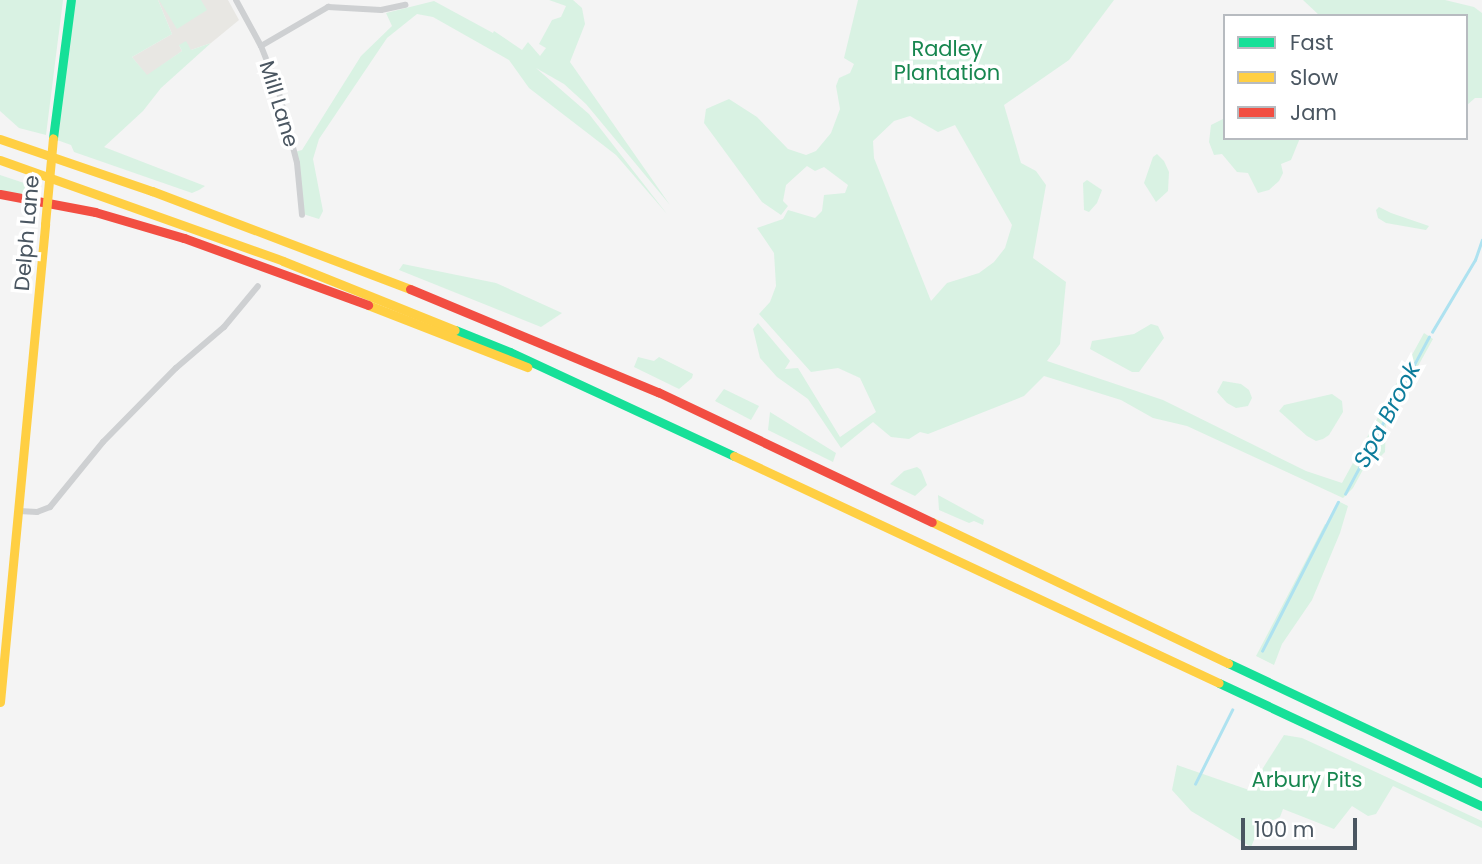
<!DOCTYPE html>
<html>
<head>
<meta charset="utf-8">
<style>
  body { margin:0 }
  #map { position:relative; width:1482px; height:864px; overflow:hidden; background:#f4f4f4; font-family:Poppins,sans-serif }
  div>[style] { position:absolute }
  [style*='--x'] { left:calc(var(--x)*1px); top:calc(var(--y)*1px); width:calc(var(--w)*1px); rotate:calc(var(--a)*1deg) }
  .commercial>* { inset:0; background:#e8e7e3 }
  .green>* { inset:0; background:#d9f2e3 }
  .stream>* { height:2.5px; margin:-1.25px; padding:0 1.25px; transform-origin:1.25px; border-radius:1.25px; background:#aee2f0 }
  .street>* { height:6px; margin:-3px; padding:0 3px; transform-origin:3px; border-radius:3px; background:#ced0d2 }
  .fast>* { height:9px; margin:-4.5px; padding:0 4.5px; transform-origin:4.5px; border-radius:4.5px; background:#16e098 }
  .slow>* { height:9px; margin:-4.5px; padding:0 4.5px; transform-origin:4.5px; border-radius:4.5px; background:#ffcf43 }
  .jam>* { height:9px; margin:-4.5px; padding:0 4.5px; transform-origin:4.5px; border-radius:4.5px; background:#f24e42 }
  .slow-bridge>* { height:9px; margin:-4.5px; padding:0 4.5px; transform-origin:4.5px; border-radius:4.5px; background:#ffcf43 }
  span { translate:-50% -50%; white-space:nowrap; text-align:center; line-height:1.15; -webkit-text-stroke:7px #fff; paint-order:stroke }
  .park-label { font-size:21px; color:#17864f }
  .street-label { font-size:21px; color:#4a5661 }
  .water-label { font-size:23px; color:#0c7c9b; font-style:italic }
  .legend { position:absolute; left:1223px; top:14px; width:245px; height:126px; box-sizing:border-box; background:#fff; border:2px solid #b7bbc0; margin:0; padding:9px 12px; list-style:none; font-size:21px; color:#4a5661 }
  .legend li { display:flex; align-items:center; gap:14px; height:35px }
  .legend b { width:35px; border:2px solid #b7bbc0 }
  .scale { position:absolute; left:1241px; top:818px; width:116px; height:32px; box-sizing:border-box; border:4px solid #4a5661; border-top:0; padding-left:9px; font-size:21px; line-height:24px; white-space:nowrap; color:#4a5661; -webkit-text-stroke:5px #fff; paint-order:stroke }
</style>
</head>
<body>
<div id="map">
  <div class="commercial">
    <i style="clip-path:polygon(158px 0,228px 0,239px 20px,211px 43px,191px 50px,179px 45px,182px 51px,147px 76px,132px 57px,172px 34px)"></i>
  </div>
  <div class="green">
    <i style="clip-path:polygon(0 0,63px 0,46px 135px,19px 128px,0 111px)"></i>
    <i style="clip-path:polygon(73px 0,158px 0,172px 34px,132px 57px,147px 75px,182px 51px,179px 45px,186px 41px,191px 50px,211px 43px,161px 88px,143px 111px,104px 147px,205px 186px,199px 190px,192px 193px,74px 152px,71px 145px,57px 140px)"></i>
    <i style="clip-path:polygon(159px 0,201px 0,207px 10px,177px 29px)"></i>
    <i style="clip-path:polygon(549px 0,573px 0,582px 8px,585px 24px,570px 62px,670px 205px,586px 104px,564px 84px,536px 68px,589px 114px,667px 214px,616px 155px,529px 88px,509px 60px,433px 17px,417px 14px,387px 38px,319px 139px,313px 159px,323px 211px,319px 219px,303px 214px,295px 152px,302px 150px,361px 56px,392px 26px,386px 13px,434px 1px,493px 33px,494px 31px,522px 50px,528px 42px,540px 56px,546px 48px,539px 44px,552px 20px,561px 17px,566px 6px)"></i>
    <i style="clip-path:polygon(evenodd,858px 0,1114px 0,1069px 60px,1004px 105px,1021px 163px,1036px 171px,1046px 185px,1033px 258px,1066px 282px,1060px 344px,1047px 361px,1163px 400px,1306px 471px,1342px 483px,1424px 333px,1433px 339px,1386px 424px,1385px 452px,1381px 456px,1372px 453px,1353px 488px,1343px 498px,1187px 426px,1153px 418px,1121px 400px,1044px 376px,1024px 396px,928px 434px,920px 432px,909px 439px,891px 437px,873px 422px,841px 448px,808px 399px,777px 377px,760px 358px,753px 329px,758px 323px,790px 361px,785px 369px,798px 368px,840px 437px,876px 412px,860px 378px,838px 368px,811px 372px,759px 314px,770px 302px,776px 286px,774px 253px,757px 228px,783px 219px,788px 210px,815px 218px,822px 211px,824px 195px,845px 193px,848px 185px,824px 167px,815px 171px,807px 166px,786px 185px,783px 201px,788px 206px,781px 215px,762px 202px,704px 123px,706px 109px,729px 99px,757px 117px,788px 149px,806px 155px,816px 151px,831px 133px,840px 109px,836px 86px,839px 78px,850px 73px,854px 64px,844px 58px,858px 0,910px 116px,938px 132px,955px 125px,1012px 225px,1005px 248px,994px 262px,979px 273px,947px 283px,931px 301px,874px 158px,873px 141px,894px 121px,910px 116px)"></i>
    <i style="clip-path:polygon(1303px 0,1445px 0,1474px 7px,1482px 13px,1482px 98px,1475px 98px,1466px 106px,1466px 16px,1320px 16px)"></i>
    <i style="clip-path:polygon(1225px 118px,1225px 138px,1300px 138px,1291px 160px,1281px 164px,1283px 173px,1279px 181px,1269px 190px,1258px 193px,1248px 173px,1237px 172px,1222px 154px,1214px 155px,1209px 142px,1211px 125px)"></i>
    <i style="clip-path:polygon(1157px 154px,1164px 161px,1169px 172px,1168px 191px,1156px 202px,1144px 183px,1153px 157px)"></i>
    <i style="clip-path:polygon(0 175px,39px 188px,38px 198px,0 192px)"></i>
    <i style="clip-path:polygon(1087px 180px,1102px 190px,1097px 203px,1089px 212px,1084px 210px,1083px 183px)"></i>
    <i style="clip-path:polygon(1379px 207px,1391px 213px,1429px 226px,1426px 230px,1386px 223px,1378px 218px,1376px 210px)"></i>
    <i style="clip-path:polygon(403px 264px,496px 283px,562px 313px,541px 327px,399px 270px)"></i>
    <i style="clip-path:polygon(1151px 324px,1158px 326px,1164px 338px,1139px 372px,1132px 372px,1090px 349px,1092px 341px,1134px 334px)"></i>
    <i style="clip-path:polygon(638px 357px,654px 361px,659px 357px,693px 374px,692px 378px,679px 389px,634px 367px)"></i>
    <i style="clip-path:polygon(1223px 381px,1241px 384px,1249px 390px,1252px 398px,1248px 406px,1236px 408px,1227px 403px,1217px 392px)"></i>
    <i style="clip-path:polygon(724px 389px,759px 406px,751px 420px,715px 401px)"></i>
    <i style="clip-path:polygon(1332px 394px,1342px 401px,1343px 412px,1329px 435px,1323px 439px,1316px 441px,1307px 436px,1279px 411px,1284px 405px)"></i>
    <i style="clip-path:polygon(770px 412px,836px 453px,833px 462px,768px 430px)"></i>
    <i style="clip-path:polygon(917px 467px,921px 470px,927px 485px,915px 496px,890px 484px,904px 471px)"></i>
    <i style="clip-path:polygon(938px 495px,984px 520px,983px 525px,974px 521px,969px 523px,939px 510px)"></i>
    <i style="clip-path:polygon(1340px 502px,1348px 506px,1340px 533px,1312px 600px,1282px 644px,1274px 665px,1256px 656px,1325px 524px,1328px 525px)"></i>
    <i style="clip-path:polygon(1284px 735px,1302px 738px,1482px 821px,1482px 828px,1393px 786px,1376px 814px,1368px 816px,1352px 806px,1334px 829px,1283px 809px,1280px 817px,1260px 826px,1251px 847px,1191px 811px,1172px 790px,1177px 765px,1249px 790px)"></i>
  </div>
  <div class="stream">
    <i style="--x:1432;--y:332;--w:84;--a:-59.2"></i>
    <i style="--x:1475;--y:260;--w:21;--a:-71"></i>
    <i style="--x:1345;--y:494;--w:178;--a:-61.9"></i>
    <i style="--x:1262;--y:651;--w:167;--a:-63"></i>
    <i style="--x:1195;--y:784;--w:83;--a:-63.4"></i>
  </div>
  <div class="street">
    <i style="--x:236;--y:0;--w:52;--a:61.5"></i>
    <i style="--x:261;--y:46;--w:46;--a:68.4"></i>
    <i style="--x:278;--y:89;--w:76;--a:75.6"></i>
    <i style="--x:297;--y:163;--w:52;--a:84.5"></i>
    <i style="--x:261;--y:46;--w:78;--a:-30.2"></i>
    <i style="--x:328;--y:7;--w:53;--a:3.2"></i>
    <i style="--x:381;--y:10;--w:25;--a:-12"></i>
    <i style="--x:19;--y:511;--w:18;--a:3"></i>
    <i style="--x:37;--y:512;--w:14;--a:-21"></i>
    <i style="--x:50;--y:507;--w:84;--a:-50.8"></i>
    <i style="--x:103;--y:442;--w:104;--a:-45.4"></i>
    <i style="--x:176;--y:368;--w:63;--a:-40.5"></i>
    <i style="--x:224;--y:327;--w:53;--a:-50.3"></i>
  </div>
  <div class="fast">
    <i style="--x:53;--y:138;--w:139;--a:-82.6"></i>
    <i style="--x:455;--y:330;--w:59;--a:21.8"></i>
    <i style="--x:510;--y:352;--w:247;--a:24.9"></i>
    <i style="--x:1228;--y:663;--w:281;--a:25.3"></i>
    <i style="--x:1219;--y:683;--w:290;--a:25.1"></i>
  </div>
  <div class="slow">
    <i style="--x:0;--y:139;--w:161;--a:18.9"></i>
    <i style="--x:152;--y:191;--w:276;--a:20.8"></i>
    <i style="--x:0;--y:160;--w:300;--a:19.6"></i>
    <i style="--x:283;--y:261;--w:185;--a:21.9"></i>
    <i style="--x:368;--y:305;--w:171;--a:21.3"></i>
    <i style="--x:734;--y:456;--w:535;--a:25.08"></i>
    <i style="--x:932;--y:522;--w:328;--a:25.5"></i>
    <i style="--x:0;--y:702;--w:480;--a:-84.6"></i>
  </div>
  <div class="jam">
    <i style="--x:0;--y:194;--w:97;--a:10.7"></i>
    <i style="--x:95;--y:212;--w:93;--a:16.3"></i>
    <i style="--x:184;--y:238;--w:196;--a:20"></i>
    <i style="--x:410;--y:289;--w:269;--a:22.6"></i>
    <i style="--x:658;--y:392;--w:303;--a:25.4"></i>
  </div>
  <div class="slow-bridge">
    <i style="--x:45;--y:224;--w:86;--a:-84.7"></i>
  </div>
  <div class="park-label">
    <span style="left:947px;top:61px">Radley<br>Plantation</span>
    <span style="left:1307px;top:780px">Arbury Pits</span>
  </div>
  <div class="street-label">
    <span style="left:279px;top:104px;rotate:73deg">Mill Lane</span>
    <span style="left:27px;top:233px;rotate:-85deg">Delph Lane</span>
  </div>
  <div class="water-label">
    <span style="left:1387px;top:415px;rotate:-62deg">Spa Brook</span>
  </div>
  <ul class="legend">
  <li><b style="height:9px;background:#16e098"></b>Fast</li>
  <li><b style="height:9px;background:#ffcf43"></b>Slow</li>
  <li><b style="height:9px;background:#f24e42"></b>Jam</li>
  </ul>
  <div class="scale">100 m</div>
</div>
</body>
</html>
